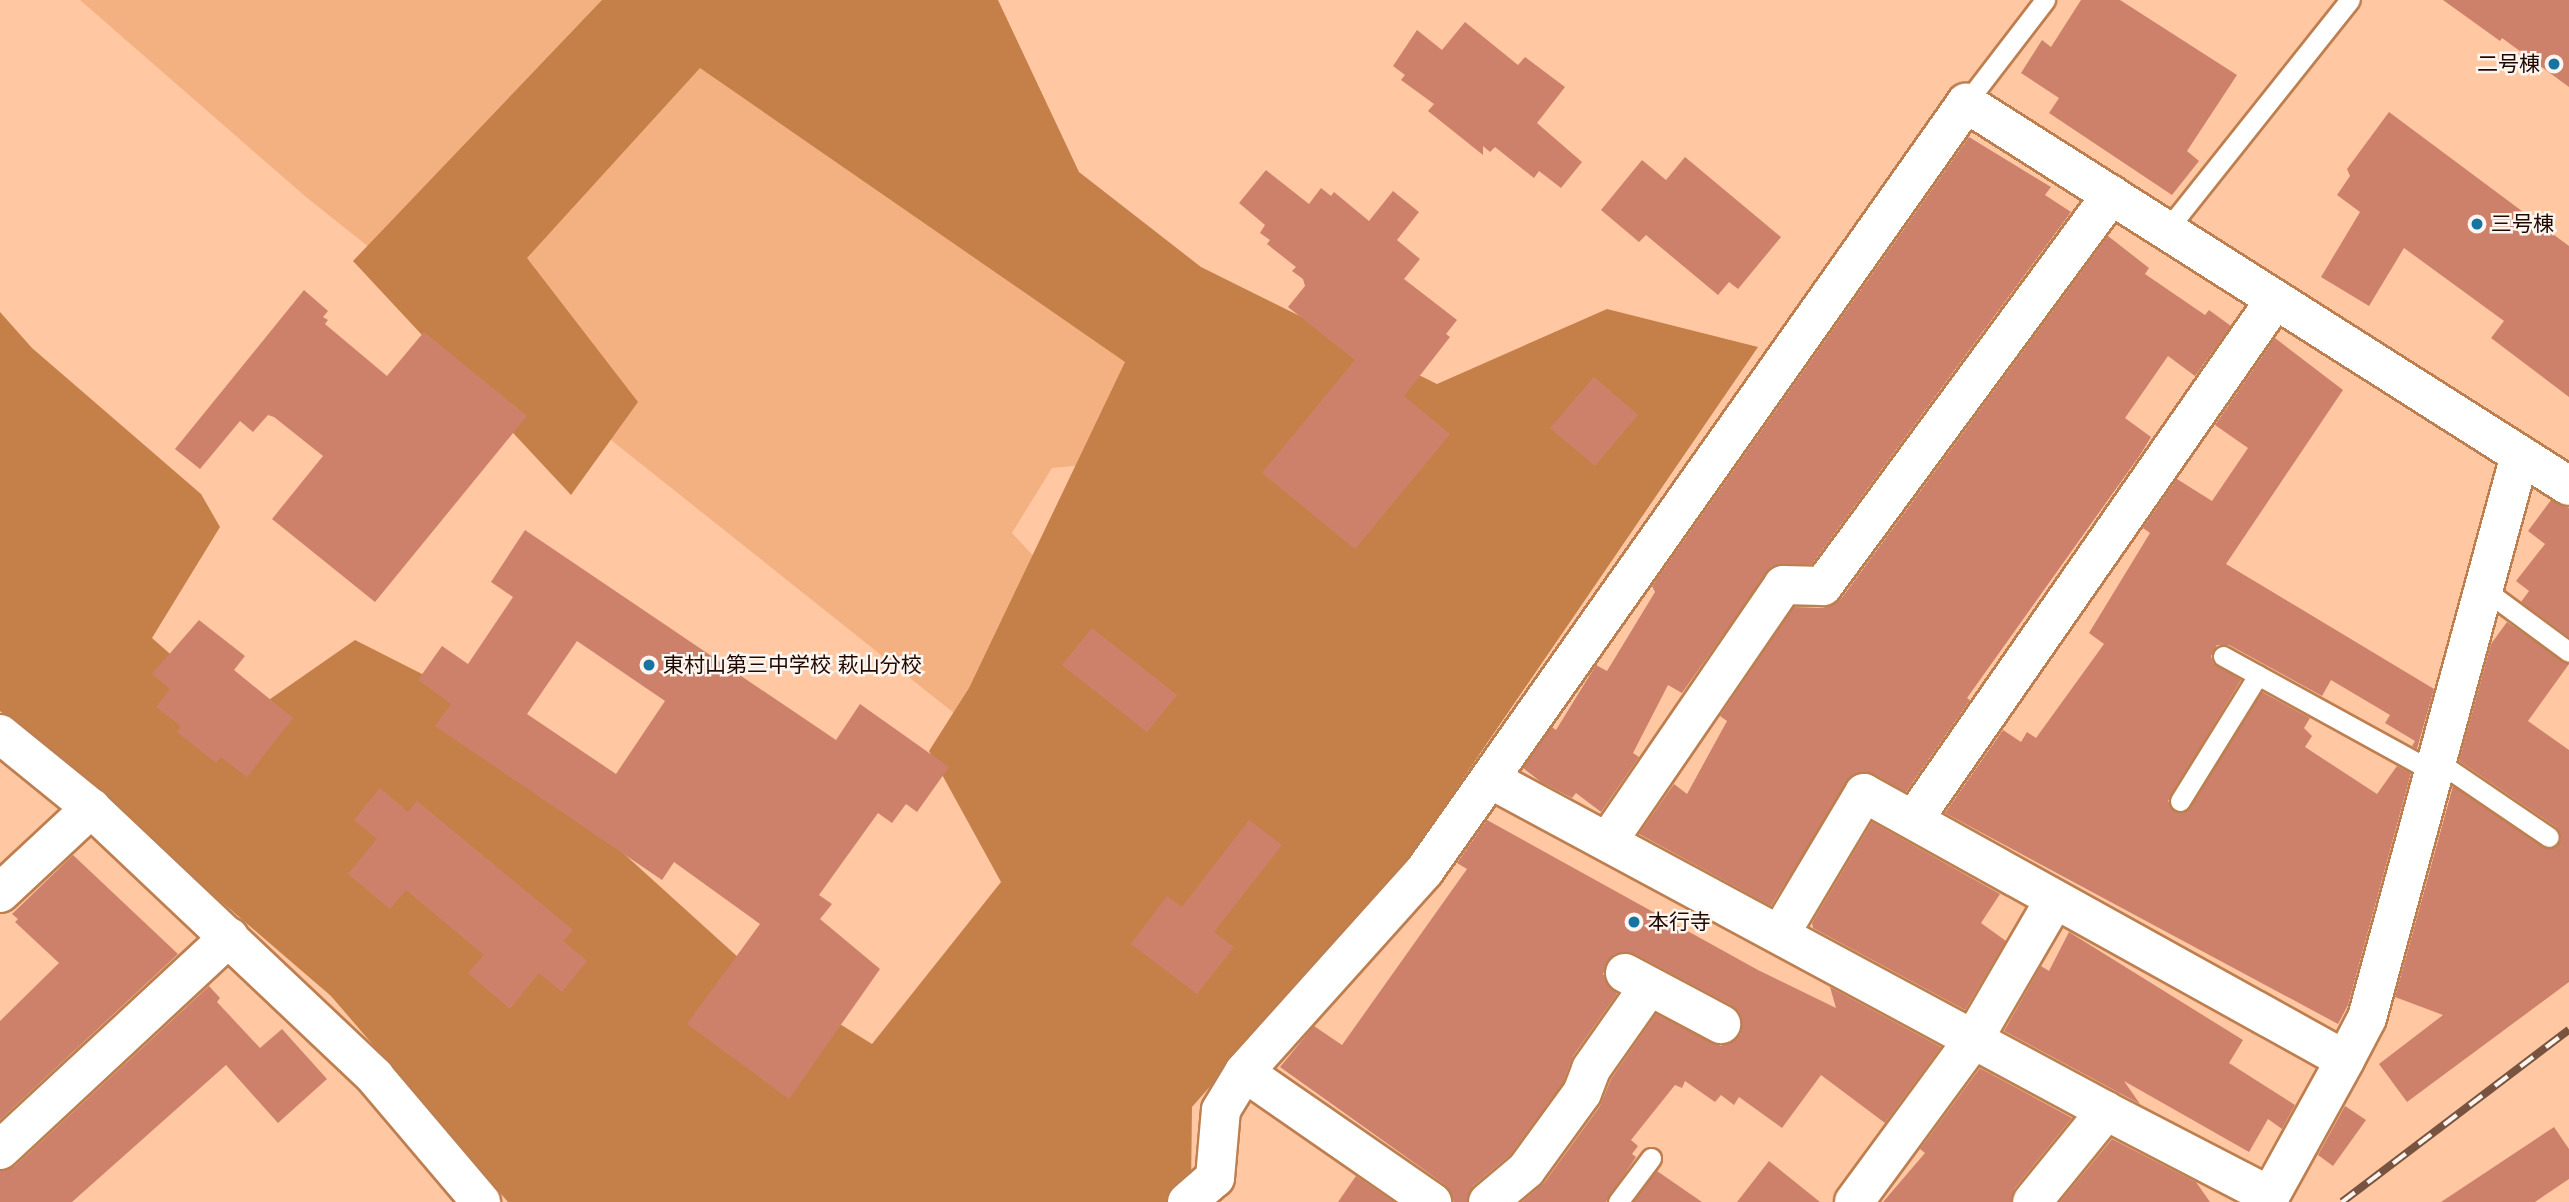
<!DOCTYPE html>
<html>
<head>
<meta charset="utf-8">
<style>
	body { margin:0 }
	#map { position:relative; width:2569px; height:1202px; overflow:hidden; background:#ffc8a2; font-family:"DejaVu Sans","Noto Sans JP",sans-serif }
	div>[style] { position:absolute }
	.green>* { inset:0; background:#f3b182 }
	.forest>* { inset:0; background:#c5804a }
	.building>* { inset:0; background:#cd816b }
	.roads { filter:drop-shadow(2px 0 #be7f50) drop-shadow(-2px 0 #be7f50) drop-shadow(0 2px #be7f50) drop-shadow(0 -2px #be7f50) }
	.service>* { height:19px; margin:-9.5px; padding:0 9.5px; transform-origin:9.5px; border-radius:9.5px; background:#fff }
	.minor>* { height:38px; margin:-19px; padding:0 19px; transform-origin:19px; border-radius:19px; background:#fff }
	.tertiary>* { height:38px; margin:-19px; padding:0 19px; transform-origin:19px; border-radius:19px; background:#fff }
	.rail>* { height:8px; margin-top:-4px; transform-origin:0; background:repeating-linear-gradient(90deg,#fcf5f0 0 16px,#785440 0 32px); box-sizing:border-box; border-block:2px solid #785440 }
	.dots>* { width:19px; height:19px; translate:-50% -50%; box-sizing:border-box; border:4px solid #fcf5f0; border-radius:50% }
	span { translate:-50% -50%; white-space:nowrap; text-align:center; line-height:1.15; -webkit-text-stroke:5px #fcf5f0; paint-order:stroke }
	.poi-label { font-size:21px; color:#1f0800 }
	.right { translate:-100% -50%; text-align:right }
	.left { translate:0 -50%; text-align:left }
</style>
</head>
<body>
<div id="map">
	<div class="green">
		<i style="clip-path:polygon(80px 0,815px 0,1215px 453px,1052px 468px,1012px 533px,1133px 663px,989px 741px,306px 197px)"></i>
	</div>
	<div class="forest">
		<i style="clip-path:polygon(602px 0,998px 0,1079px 172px,1201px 267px,1437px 384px,1607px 309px,1758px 347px,1401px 869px,1192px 1107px,1191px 1188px,1173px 1202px,508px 1202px,331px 996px,0 711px,0 312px,32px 348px,201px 494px,220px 527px,152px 638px,243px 718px,355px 640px,430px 678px,750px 968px,872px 1044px,1001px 882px,929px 751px,969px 688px,1125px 362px,700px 68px,527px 258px,638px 402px,571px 495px,353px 261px)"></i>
	</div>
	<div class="building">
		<i style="clip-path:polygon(2081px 0,2120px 0,2237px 75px,2187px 151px,2199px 161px,2172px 195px,2049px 113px,2059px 98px,2021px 73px,2042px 40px,2051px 47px)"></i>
		<i style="clip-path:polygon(2443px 0,2569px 0,2569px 87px,2502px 38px,2500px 41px)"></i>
		<i style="clip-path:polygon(1465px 22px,1518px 65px,1525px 57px,1565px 87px,1537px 123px,1582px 162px,1561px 188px,1539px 171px,1534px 178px,1495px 147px,1490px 152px,1483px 146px,1483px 155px,1428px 111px,1434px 104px,1401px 80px,1405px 75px,1393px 66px,1417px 30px,1442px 50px)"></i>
		<i style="clip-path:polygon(2389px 112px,2569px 246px,2569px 397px,2491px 338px,2504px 321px,2404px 248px,2369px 306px,2321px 277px,2360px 212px,2337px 195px,2350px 176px,2347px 169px)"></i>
		<i style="clip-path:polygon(1969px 137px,2051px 187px,2045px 195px,2071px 212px,1812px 564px,1772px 566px,1682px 693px,1668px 685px,1633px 753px,1639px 757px,1601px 812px,1576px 793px,1572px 798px,1541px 782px,1523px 768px,1552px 727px,1556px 730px,1596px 665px,1607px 671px,1655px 592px,1652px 586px)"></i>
		<i style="clip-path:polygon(1685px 157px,1781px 237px,1738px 289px,1729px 282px,1718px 295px,1646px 235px,1639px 242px,1601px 210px,1642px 160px,1666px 180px)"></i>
		<i style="clip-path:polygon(1266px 170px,1309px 204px,1321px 188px,1331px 196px,1334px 192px,1369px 221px,1393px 191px,1419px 212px,1397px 240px,1420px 259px,1404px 279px,1457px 320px,1446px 334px,1450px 337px,1404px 396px,1450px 434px,1355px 549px,1262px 473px,1355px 360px,1288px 307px,1305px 286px,1303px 279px,1292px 271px,1296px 267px,1267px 244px,1270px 240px,1260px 233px,1265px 225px,1239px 203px)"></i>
		<i style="clip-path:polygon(2108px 236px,2149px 268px,2145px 274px,2205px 315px,2209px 310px,2231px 326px,2195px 376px,2168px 356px,2125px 418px,2151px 437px,2140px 455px,1967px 698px,1970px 700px,1906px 792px,1874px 774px,1853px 774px,1771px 906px,1639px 834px,1674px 784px,1687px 794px,1727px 721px,1720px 716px,1794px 607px,1823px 608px,1841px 599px)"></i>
		<i style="clip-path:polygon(304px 290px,328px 311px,323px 317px,328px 320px,325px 324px,387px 376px,424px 332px,527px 416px,375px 602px,272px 519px,323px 456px,274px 417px,268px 415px,253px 432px,240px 421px,200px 469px,175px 449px)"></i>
		<i style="clip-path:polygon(2275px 338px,2343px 390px,2226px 564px,2434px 689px,2417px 749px,2412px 746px,2415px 741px,2385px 723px,2390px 715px,2331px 680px,2322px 696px,2229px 645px,2217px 645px,2211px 656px,2213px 663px,2241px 680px,2168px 801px,2179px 813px,2190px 808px,2262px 692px,2310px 718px,2304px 728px,2312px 736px,2305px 747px,2377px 794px,2397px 766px,2411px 773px,2348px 1005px,2338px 1024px,1945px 813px,2003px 730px,2021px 742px,2027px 732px,2036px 738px,2104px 644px,2089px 633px,2150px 533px,2143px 528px,2177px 479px,2212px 501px,2248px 448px,2215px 425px)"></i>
		<i style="clip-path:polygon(1594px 377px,1638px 415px,1595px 466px,1550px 428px)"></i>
		<i style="clip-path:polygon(2551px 500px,2569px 508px,2569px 637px,2521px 602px,2529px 591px,2516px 581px,2545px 544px,2528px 531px)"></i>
		<i style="clip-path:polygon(evenodd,525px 530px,836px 740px,860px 704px,949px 767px,917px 812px,906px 804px,892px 823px,878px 813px,819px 895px,832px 904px,820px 919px,880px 969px,789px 1099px,687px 1024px,760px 924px,674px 862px,662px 880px,435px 726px,451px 704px,418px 680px,442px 646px,468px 664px,513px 597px,491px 582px,525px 530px,577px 641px,665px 701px,616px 774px,527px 714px,577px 641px)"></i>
		<i style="clip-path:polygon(199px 620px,245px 656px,234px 670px,293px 718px,247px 777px,221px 757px,216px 763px,177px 732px,181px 726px,156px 707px,170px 689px,152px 674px)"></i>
		<i style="clip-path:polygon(2507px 622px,2569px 664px,2528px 721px,2569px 750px,2569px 982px,2407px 1102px,2379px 1064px,2443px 1015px,2395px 997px,2453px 786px,2543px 847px,2554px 848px,2561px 839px,2556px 827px,2459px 761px,2491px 644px)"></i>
		<i style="clip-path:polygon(1092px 628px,1177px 695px,1147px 732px,1062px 665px)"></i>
		<i style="clip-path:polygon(380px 788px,408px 812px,417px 801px,573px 930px,563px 941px,587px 961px,562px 992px,539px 973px,510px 1009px,468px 973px,484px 955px,406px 890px,390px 909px,348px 874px,377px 839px,354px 820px)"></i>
		<i style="clip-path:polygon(1249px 820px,1282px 845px,1214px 932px,1234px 947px,1197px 994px,1131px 944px,1167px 896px,1182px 907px)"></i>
		<i style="clip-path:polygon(1487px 820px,1758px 970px,1836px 1008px,1830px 987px,1941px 1047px,1885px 1123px,1821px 1075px,1782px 1128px,1739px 1097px,1734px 1105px,1721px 1095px,1715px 1102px,1685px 1081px,1682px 1088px,1675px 1085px,1631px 1140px,1638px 1146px,1632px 1154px,1636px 1157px,1606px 1202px,1522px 1202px,1544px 1183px,1600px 1106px,1611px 1079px,1656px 1014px,1721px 1046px,1741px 1034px,1740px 1013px,1731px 1005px,1635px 954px,1614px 954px,1603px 974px,1617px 994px,1573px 1056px,1563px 1083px,1510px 1155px,1473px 1186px,1467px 1202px,1454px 1202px,1444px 1184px,1280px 1067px,1314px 1026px,1342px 1045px,1467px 869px,1457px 863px)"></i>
		<i style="clip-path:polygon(1872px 822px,2000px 894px,1981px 923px,2006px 941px,1965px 1010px,1813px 928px,1812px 923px)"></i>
		<i style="clip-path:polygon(73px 855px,178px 954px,0 1120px,0 1021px,59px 963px,15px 922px,18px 919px,12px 914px)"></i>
		<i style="clip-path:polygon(2069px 932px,2243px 1040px,2229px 1063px,2295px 1105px,2282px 1129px,2268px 1119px,2249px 1152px,2124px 1081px,2140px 1104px,2004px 1031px,2041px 966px,2049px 971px)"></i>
		<i style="clip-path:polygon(209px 986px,220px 998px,217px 1002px,260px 1048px,282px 1029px,327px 1079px,278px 1123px,226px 1065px,72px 1202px,0 1202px,0 1171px,15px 1166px)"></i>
		<i style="clip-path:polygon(1980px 1068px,2072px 1118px,2015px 1188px,2011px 1202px,1883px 1202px,1925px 1153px,1920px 1149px)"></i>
		<i style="clip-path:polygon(2345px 1106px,2366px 1120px,2333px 1166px,2318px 1155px)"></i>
		<i style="clip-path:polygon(2554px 1127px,2569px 1149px,2569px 1179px,2535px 1202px,2441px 1202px)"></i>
		<i style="clip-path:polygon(2112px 1139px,2196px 1182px,2210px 1202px,2060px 1202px)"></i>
		<i style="clip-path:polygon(1769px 1161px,1820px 1202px,1737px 1202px)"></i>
		<i style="clip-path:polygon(1657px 1171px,1702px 1202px,1633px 1202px)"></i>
		<i style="clip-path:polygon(1356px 1176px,1394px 1202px,1338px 1202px)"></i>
	</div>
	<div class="roads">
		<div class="service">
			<i style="left:1966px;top:103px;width:130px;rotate:-52.5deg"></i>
			<i style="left:2166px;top:231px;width:295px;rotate:-51.5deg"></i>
			<i style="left:2485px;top:590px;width:104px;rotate:36.4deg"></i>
			<i style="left:2223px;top:656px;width:241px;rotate:28.8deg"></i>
			<i style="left:2437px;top:761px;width:135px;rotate:34.2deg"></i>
			<i style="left:2180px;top:801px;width:148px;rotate:-58.2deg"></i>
			<i style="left:1618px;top:1202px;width:55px;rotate:-53.1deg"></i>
		</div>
		<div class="minor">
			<i style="left:1490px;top:779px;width:700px;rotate:28.32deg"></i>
			<i style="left:2106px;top:1111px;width:117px;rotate:129.1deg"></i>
			<i style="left:1914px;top:819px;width:632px;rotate:-55.18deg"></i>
			<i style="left:1608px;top:841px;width:310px;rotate:-55.6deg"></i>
			<i style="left:1783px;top:585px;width:40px;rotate:1.4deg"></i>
			<i style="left:1823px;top:586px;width:486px;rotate:-53.6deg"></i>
			<i style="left:0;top:893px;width:125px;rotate:-43deg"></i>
			<i style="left:1780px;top:934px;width:164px;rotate:-59.2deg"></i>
			<i style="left:1864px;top:793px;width:550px;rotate:29.03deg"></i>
			<i style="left:2345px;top:1060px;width:47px;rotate:-62.4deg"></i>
			<i style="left:2367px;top:1018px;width:583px;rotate:-74.8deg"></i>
			<i style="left:1625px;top:973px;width:109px;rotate:28deg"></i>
			<i style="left:1244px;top:1072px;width:229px;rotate:34.7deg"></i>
			<i style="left:2106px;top:1111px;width:185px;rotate:27.4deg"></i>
			<i style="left:2270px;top:1196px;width:155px;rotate:-61.1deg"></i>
			<i style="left:0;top:1150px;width:313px;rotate:-42.9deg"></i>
			<i style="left:1187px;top:1202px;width:37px;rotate:-41deg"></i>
			<i style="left:1215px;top:1178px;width:68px;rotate:-85deg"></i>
			<i style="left:1221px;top:1110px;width:44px;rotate:-58.8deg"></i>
			<i style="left:1244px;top:1072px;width:271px;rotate:-48.1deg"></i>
			<i style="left:1425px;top:870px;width:939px;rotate:-54.8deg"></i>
			<i style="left:1966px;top:103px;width:714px;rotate:32.42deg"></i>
			<i style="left:1488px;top:1202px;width:50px;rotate:-40.1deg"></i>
			<i style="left:1526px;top:1170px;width:95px;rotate:-54deg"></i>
			<i style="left:1582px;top:1093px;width:26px;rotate:-69deg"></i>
			<i style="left:1591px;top:1069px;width:99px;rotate:-54.9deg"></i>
			<i style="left:1854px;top:1202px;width:201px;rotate:-53.7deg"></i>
			<i style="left:1973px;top:1040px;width:161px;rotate:-59.8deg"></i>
		</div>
		<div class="tertiary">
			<i style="left:0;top:734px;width:117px;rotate:39.1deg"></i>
			<i style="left:91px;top:808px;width:391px;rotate:43.4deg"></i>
			<i style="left:375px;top:1077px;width:164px;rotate:49.7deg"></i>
		</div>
	</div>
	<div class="rail">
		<i style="left:2342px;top:1202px;width:285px;rotate:-37.2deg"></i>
	</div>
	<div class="dots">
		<i style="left:2554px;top:64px;background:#1674a2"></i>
		<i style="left:2477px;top:224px;background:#1674a2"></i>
		<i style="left:649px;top:665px;background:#1674a2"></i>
		<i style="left:1634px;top:922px;background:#1674a2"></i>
	</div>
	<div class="poi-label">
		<span class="right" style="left:2540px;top:64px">二号棟</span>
		<span class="left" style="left:2491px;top:224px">三号棟</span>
		<span class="left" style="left:663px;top:665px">東村山第三中学校 萩山分校</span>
		<span class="left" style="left:1648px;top:922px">本行寺</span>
	</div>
</div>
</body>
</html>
